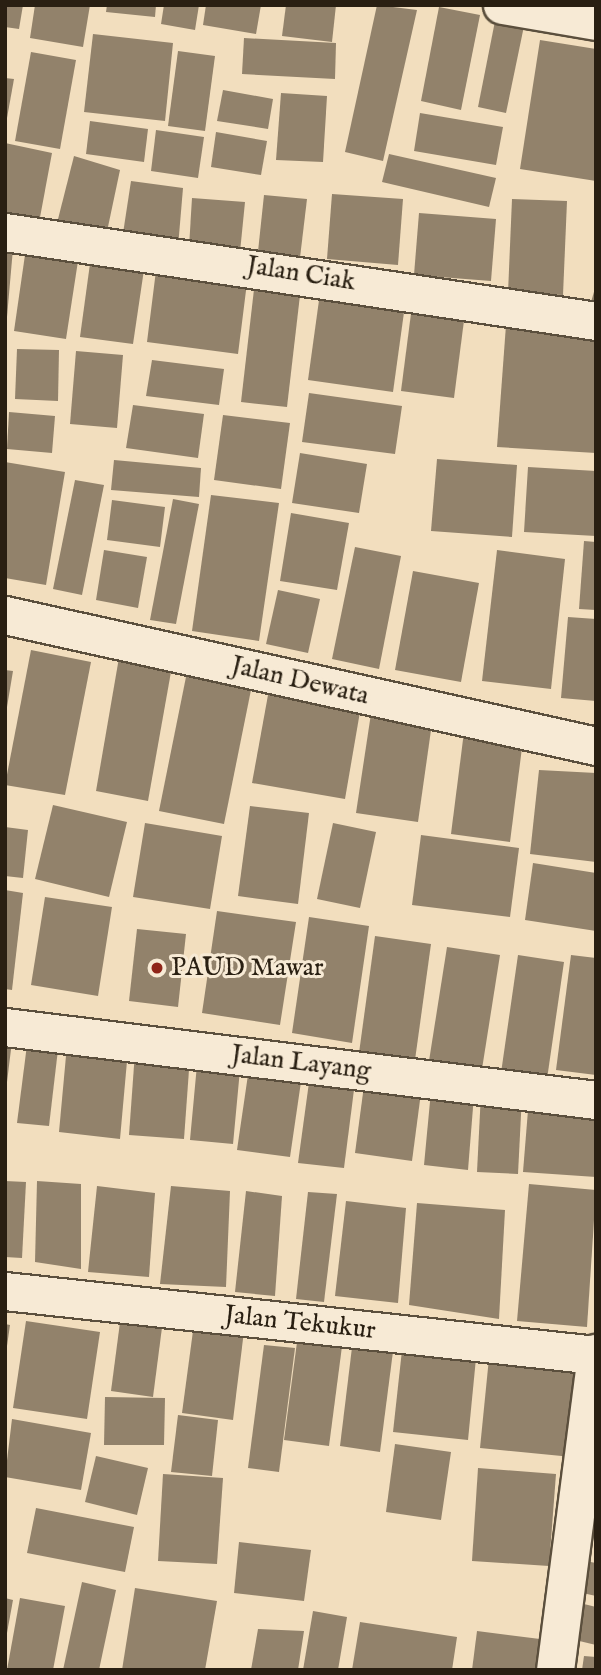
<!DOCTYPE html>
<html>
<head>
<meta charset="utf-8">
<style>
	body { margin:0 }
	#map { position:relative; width:601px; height:1675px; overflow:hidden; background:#f2debe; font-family:"IM FELL English",serif }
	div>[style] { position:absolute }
	.building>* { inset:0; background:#92826b }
	.roads { filter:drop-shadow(2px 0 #5b4f3d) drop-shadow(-2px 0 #5b4f3d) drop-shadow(0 2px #5b4f3d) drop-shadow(0 -2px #5b4f3d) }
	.minor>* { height:37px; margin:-18.5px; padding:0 18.5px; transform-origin:18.5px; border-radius:18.5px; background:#f7ead5 }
	.dots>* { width:19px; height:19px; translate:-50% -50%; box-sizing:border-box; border:4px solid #f7ead5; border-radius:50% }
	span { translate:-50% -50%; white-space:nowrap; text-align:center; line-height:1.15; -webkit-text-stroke:6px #f7ead5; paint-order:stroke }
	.street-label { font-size:26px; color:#291f12 }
	.poi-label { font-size:26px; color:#291f12 }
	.left { translate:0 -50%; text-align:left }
	.frame { position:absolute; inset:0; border:7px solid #291f12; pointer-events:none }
</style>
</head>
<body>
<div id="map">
	<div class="building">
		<i style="clip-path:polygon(5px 5px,23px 5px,19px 29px,5px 27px)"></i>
		<i style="clip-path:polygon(35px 5px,90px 5px,83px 47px,30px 38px)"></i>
		<i style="clip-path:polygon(107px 5px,156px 5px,155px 17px,106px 12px)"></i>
		<i style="clip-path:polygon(164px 5px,199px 5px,195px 30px,161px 24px)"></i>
		<i style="clip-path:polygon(206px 5px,261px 5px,256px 34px,203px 25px)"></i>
		<i style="clip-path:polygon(286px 5px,336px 5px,332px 42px,282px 36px)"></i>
		<i style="clip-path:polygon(377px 5px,417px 10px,383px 161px,345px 152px)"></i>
		<i style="clip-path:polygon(439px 7px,480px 15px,461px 110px,421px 101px)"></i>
		<i style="clip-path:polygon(495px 21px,524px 26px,506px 113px,478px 107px)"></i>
		<i style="clip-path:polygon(93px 34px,173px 43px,165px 121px,84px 112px)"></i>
		<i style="clip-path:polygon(244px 38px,336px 43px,335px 79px,242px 74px)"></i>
		<i style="clip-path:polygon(540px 40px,596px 49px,596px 181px,520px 169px)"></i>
		<i style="clip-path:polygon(178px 51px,215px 56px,205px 131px,168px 126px)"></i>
		<i style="clip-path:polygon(31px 52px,76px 60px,60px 149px,15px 141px)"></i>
		<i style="clip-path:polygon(5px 78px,14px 79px,7px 118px,5px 118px)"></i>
		<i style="clip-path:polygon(223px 90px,273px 99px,268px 129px,217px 121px)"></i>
		<i style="clip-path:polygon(281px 93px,327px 96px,323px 162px,276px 160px)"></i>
		<i style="clip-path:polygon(420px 113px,503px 127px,496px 165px,414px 151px)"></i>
		<i style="clip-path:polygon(90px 121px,148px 129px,144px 162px,86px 154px)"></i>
		<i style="clip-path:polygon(156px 130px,204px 137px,198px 178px,151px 171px)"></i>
		<i style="clip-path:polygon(216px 132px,267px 141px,261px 175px,211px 167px)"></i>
		<i style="clip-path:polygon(5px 143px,52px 153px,38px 228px,5px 222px)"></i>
		<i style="clip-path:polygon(389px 154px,496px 178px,489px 207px,382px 182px)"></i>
		<i style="clip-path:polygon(74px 156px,120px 170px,105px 241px,55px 231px)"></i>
		<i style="clip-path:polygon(131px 181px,183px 188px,178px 247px,122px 240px)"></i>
		<i style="clip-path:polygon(332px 194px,403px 199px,398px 265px,327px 259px)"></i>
		<i style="clip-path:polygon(264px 195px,307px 199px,299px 266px,257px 261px)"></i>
		<i style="clip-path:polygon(192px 198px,245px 202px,240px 252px,189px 247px)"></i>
		<i style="clip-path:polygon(512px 199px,567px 201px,563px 295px,508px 293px)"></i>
		<i style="clip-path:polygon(419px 213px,496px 219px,491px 281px,414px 275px)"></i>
		<i style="clip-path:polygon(5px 236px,14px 237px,7px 317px,5px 317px)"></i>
		<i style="clip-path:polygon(27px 241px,80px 248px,66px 339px,14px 331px)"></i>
		<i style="clip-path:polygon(92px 249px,146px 256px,133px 344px,80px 337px)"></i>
		<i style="clip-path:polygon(158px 255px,249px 267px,238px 354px,147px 342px)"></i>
		<i style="clip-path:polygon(256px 272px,302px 278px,287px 407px,241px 402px)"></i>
		<i style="clip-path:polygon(596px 285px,596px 303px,591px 302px)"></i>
		<i style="clip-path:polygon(320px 293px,405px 305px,393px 392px,308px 380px)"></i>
		<i style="clip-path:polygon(413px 298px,466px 305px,454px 398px,401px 391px)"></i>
		<i style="clip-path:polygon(506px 325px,596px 331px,596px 453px,497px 447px)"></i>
		<i style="clip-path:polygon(17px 349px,59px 350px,58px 401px,15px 399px)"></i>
		<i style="clip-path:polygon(76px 351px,123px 355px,117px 428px,70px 424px)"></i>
		<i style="clip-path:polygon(152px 360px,224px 369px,219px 405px,146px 396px)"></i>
		<i style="clip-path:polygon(309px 393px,402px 406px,395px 454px,302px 442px)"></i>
		<i style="clip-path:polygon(133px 405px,204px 414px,198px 458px,126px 448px)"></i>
		<i style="clip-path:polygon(9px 412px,55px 416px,52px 453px,7px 449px)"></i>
		<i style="clip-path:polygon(223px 415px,290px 423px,281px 489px,214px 480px)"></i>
		<i style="clip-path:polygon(300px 453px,367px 464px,359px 513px,292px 503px)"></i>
		<i style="clip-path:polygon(437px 459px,517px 465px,512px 537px,431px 531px)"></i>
		<i style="clip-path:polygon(114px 460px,201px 468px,199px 497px,111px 490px)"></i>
		<i style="clip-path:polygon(5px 462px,65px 472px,46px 585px,5px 578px)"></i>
		<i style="clip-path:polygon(528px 467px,596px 471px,596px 536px,524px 532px)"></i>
		<i style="clip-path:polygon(75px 480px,104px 485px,82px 595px,53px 589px)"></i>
		<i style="clip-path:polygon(211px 495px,279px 503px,259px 641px,192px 631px)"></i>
		<i style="clip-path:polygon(173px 499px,199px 504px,176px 624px,150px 620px)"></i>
		<i style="clip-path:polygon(112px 500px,165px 507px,160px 547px,107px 540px)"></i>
		<i style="clip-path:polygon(291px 513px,349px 523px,337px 590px,280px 581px)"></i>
		<i style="clip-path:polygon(584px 541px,596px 542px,596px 610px,579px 609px)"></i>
		<i style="clip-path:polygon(355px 547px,401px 556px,379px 669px,332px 659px)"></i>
		<i style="clip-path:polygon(104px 550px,147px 557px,138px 608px,96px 600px)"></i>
		<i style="clip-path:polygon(497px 550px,565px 559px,551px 689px,482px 681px)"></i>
		<i style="clip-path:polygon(413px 571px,479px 583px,461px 682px,395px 670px)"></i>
		<i style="clip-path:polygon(278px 590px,320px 599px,308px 653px,266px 644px)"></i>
		<i style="clip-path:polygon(568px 617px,596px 619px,596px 701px,561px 698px)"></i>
		<i style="clip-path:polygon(121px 646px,174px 655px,148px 801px,96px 791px)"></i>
		<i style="clip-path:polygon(31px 650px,91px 662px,65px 795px,5px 785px)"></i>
		<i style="clip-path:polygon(189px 662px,254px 675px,224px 824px,159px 811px)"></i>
		<i style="clip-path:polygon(5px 670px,13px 671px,7px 707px,5px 706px)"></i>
		<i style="clip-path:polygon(270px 684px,362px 700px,345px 799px,252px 783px)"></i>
		<i style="clip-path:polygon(372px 707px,433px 716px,418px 822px,356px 813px)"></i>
		<i style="clip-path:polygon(465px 724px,524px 732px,510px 842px,451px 834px)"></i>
		<i style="clip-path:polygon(539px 770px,596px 773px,596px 862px,530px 854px)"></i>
		<i style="clip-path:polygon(53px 805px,127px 822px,109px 897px,35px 879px)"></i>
		<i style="clip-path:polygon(250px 806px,309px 813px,298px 904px,238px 896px)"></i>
		<i style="clip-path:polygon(145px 823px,222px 836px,210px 909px,133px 897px)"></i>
		<i style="clip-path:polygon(333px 823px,376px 832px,360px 908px,317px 899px)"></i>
		<i style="clip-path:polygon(5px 827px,28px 830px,23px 878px,5px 876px)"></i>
		<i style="clip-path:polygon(421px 835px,519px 848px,510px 917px,412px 905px)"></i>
		<i style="clip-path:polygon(533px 863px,596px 873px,596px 931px,525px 920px)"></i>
		<i style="clip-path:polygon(5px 890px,23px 893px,12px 990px,5px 989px)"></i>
		<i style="clip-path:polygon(45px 897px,112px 907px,98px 996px,31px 985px)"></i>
		<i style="clip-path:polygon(217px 911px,296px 922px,280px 1025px,202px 1013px)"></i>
		<i style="clip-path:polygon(309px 917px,369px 926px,352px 1043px,292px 1033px)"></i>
		<i style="clip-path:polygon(137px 929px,186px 934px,178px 1007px,129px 1001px)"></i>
		<i style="clip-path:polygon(375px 936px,431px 944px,415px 1060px,359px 1053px)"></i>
		<i style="clip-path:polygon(447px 947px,500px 955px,482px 1069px,429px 1061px)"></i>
		<i style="clip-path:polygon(518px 955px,564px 962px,547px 1079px,501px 1073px)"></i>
		<i style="clip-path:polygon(571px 955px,596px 958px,596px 1075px,556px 1070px)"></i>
		<i style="clip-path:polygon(5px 1032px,13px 1033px,7px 1082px,5px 1081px)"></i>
		<i style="clip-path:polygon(28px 1037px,59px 1041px,49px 1126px,17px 1123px)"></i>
		<i style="clip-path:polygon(67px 1045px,128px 1050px,120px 1139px,59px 1132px)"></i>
		<i style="clip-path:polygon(135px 1052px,190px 1056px,184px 1139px,129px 1135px)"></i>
		<i style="clip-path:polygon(198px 1054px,241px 1059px,233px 1144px,190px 1140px)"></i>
		<i style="clip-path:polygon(250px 1061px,303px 1068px,290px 1157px,237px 1150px)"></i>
		<i style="clip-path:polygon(310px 1075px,355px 1082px,344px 1168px,298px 1163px)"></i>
		<i style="clip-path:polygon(365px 1078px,422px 1085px,412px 1161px,355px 1153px)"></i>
		<i style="clip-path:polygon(431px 1091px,474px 1095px,468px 1170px,424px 1165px)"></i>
		<i style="clip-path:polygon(481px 1093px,522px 1095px,518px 1174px,477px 1172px)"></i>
		<i style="clip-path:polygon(529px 1098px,596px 1104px,596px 1177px,523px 1172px)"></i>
		<i style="clip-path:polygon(5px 1181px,26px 1182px,22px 1258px,5px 1257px)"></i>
		<i style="clip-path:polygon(37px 1181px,81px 1184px,81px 1269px,35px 1262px)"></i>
		<i style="clip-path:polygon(529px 1184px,596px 1190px,587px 1327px,517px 1321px)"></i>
		<i style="clip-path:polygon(97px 1186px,155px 1193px,149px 1277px,88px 1272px)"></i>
		<i style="clip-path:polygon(171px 1186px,230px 1191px,226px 1287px,160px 1284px)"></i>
		<i style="clip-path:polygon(246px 1191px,282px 1196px,275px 1296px,235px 1292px)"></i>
		<i style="clip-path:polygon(308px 1192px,337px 1194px,324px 1302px,296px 1299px)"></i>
		<i style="clip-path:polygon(346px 1201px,406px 1208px,398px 1303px,335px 1296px)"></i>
		<i style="clip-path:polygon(417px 1203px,505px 1210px,499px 1319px,409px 1305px)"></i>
		<i style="clip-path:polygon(122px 1307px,164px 1312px,153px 1397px,111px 1391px)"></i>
		<i style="clip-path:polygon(195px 1316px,245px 1323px,233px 1420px,182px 1413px)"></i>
		<i style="clip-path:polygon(26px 1321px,100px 1332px,87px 1419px,13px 1408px)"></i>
		<i style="clip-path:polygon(5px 1324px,10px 1325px,7px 1346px,5px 1346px)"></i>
		<i style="clip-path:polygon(299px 1327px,344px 1331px,329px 1446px,284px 1440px)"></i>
		<i style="clip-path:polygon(354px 1331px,395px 1336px,380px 1452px,340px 1446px)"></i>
		<i style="clip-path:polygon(403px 1341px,477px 1348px,468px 1440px,393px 1432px)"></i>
		<i style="clip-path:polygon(264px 1345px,295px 1348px,279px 1472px,248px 1468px)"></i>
		<i style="clip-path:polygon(490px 1348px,582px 1357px,572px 1457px,480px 1448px)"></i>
		<i style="clip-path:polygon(105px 1397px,165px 1398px,164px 1445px,104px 1445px)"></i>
		<i style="clip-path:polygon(178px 1415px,218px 1420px,212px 1476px,171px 1472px)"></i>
		<i style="clip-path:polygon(12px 1419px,91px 1433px,81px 1490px,5px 1477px)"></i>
		<i style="clip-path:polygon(395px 1444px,451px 1452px,441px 1520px,386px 1512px)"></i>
		<i style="clip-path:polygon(96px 1456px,148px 1468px,137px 1515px,85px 1502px)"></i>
		<i style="clip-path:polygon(478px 1468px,556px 1474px,549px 1566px,472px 1561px)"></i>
		<i style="clip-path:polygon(596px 1470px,596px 1535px,583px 1533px)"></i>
		<i style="clip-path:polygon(163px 1474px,223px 1478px,217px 1564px,158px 1561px)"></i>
		<i style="clip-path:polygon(36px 1508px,134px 1527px,125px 1572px,27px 1553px)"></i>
		<i style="clip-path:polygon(239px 1542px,311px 1550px,304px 1601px,234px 1593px)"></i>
		<i style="clip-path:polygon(585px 1561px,596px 1563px,596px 1596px,578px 1592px)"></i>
		<i style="clip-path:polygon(82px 1582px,116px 1590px,99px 1670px,63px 1670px)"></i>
		<i style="clip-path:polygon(135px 1588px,217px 1601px,205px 1670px,122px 1670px)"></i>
		<i style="clip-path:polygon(5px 1598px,13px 1600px,7px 1633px,5px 1633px)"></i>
		<i style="clip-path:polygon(20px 1598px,65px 1606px,53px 1670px,7px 1670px)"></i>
		<i style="clip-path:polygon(580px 1603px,596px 1607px,596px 1645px,571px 1639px)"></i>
		<i style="clip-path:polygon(313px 1611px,347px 1617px,338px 1670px,303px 1670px)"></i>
		<i style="clip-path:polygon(360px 1622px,457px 1637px,452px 1670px,352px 1670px)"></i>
		<i style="clip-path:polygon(258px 1629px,304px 1631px,298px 1670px,251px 1670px)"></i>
		<i style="clip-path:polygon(477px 1631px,540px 1639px,537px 1670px,472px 1670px)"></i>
		<i style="clip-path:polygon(584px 1656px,596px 1657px,596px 1670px,582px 1670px)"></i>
	</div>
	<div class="roads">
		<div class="minor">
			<i style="left:502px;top:5px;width:95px;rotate:9.7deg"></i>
			<i style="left:5px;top:232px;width:598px;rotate:8.56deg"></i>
			<i style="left:5px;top:615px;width:605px;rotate:12.5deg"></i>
			<i style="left:5px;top:1027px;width:595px;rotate:7.04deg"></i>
			<i style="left:5px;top:1291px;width:594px;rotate:6.18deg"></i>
			<i style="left:555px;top:1670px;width:320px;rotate:-82.6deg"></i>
		</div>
	</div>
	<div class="dots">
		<i style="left:157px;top:968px;background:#8f2418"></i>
	</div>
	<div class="street-label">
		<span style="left:301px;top:274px;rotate:9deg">Jalan Ciak</span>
		<span style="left:300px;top:681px;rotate:13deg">Jalan Dewata</span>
		<span style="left:301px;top:1063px;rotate:7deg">Jalan Layang</span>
		<span style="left:300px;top:1323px;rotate:6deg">Jalan Tekukur</span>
	</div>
	<div class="poi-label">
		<span class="left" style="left:171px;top:968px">PAUD Mawar</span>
	</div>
	<div class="frame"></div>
</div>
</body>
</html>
